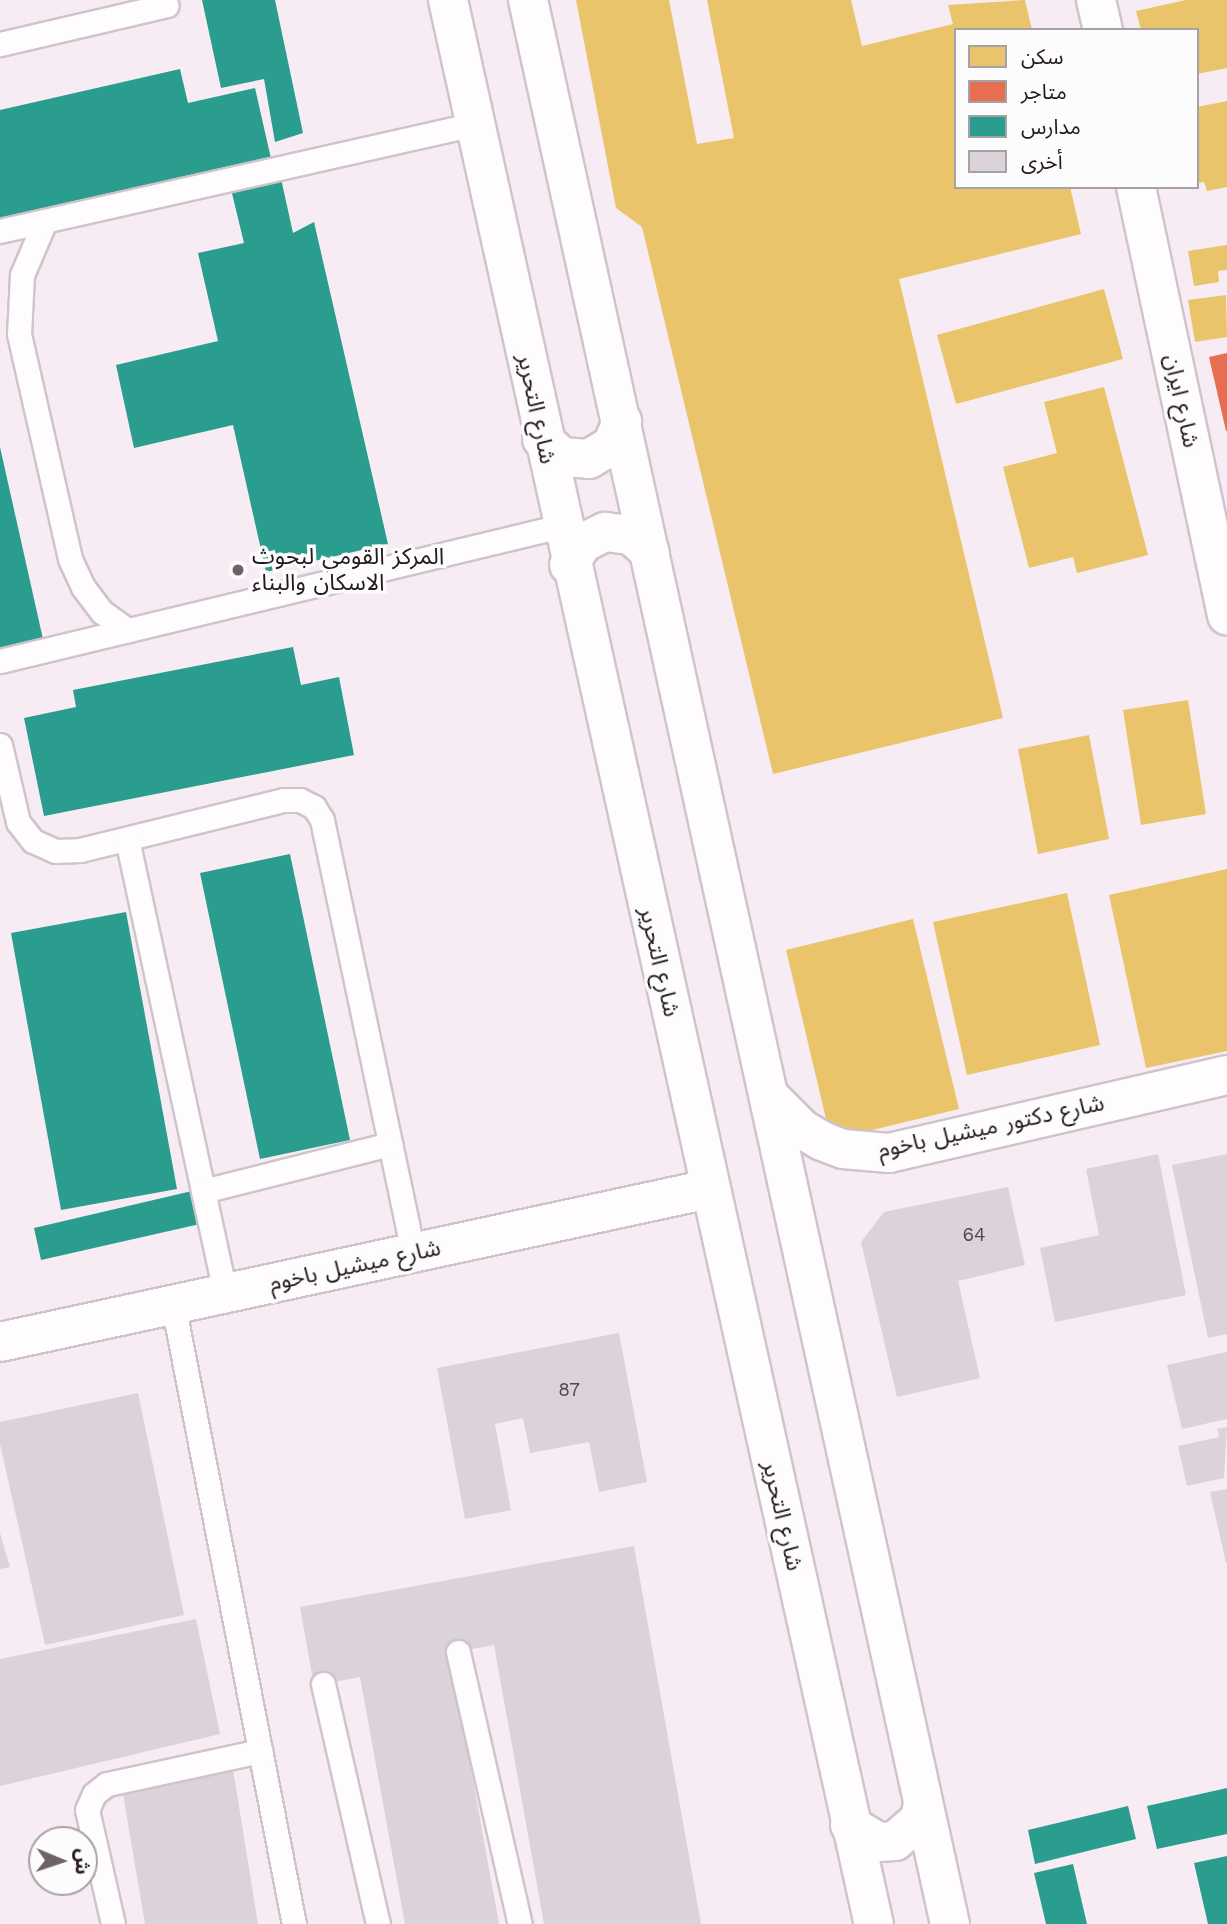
<!DOCTYPE html>
<html>
<head>
<meta charset="utf-8">
<style>
	body { margin:0 }
	#map { position:relative; width:1227px; height:1924px; overflow:hidden; background:#f7ecf3; font-family:"Work Sans","Noto Sans Arabic",sans-serif }
	div>[style] { position:absolute }
	.homes>* { inset:0; background:#e9c46a }
	.shops>* { inset:0; background:#e76f51 }
	.schools>* { inset:0; background:#2a9d8f }
	.building>* { inset:0; background:#dbd2da }
	.roads { filter:drop-shadow(2px 0 #cfc4cb) drop-shadow(-2px 0 #cfc4cb) drop-shadow(0 2px #cfc4cb) drop-shadow(0 -2px #cfc4cb) }
	.lane>* { height:23px; margin:-11.5px; padding:0 11.5px; transform-origin:11.5px; border-radius:11.5px; background:#fefcfd }
	.street>* { height:38px; margin:-19px; padding:0 19px; transform-origin:19px; border-radius:19px; background:#fefcfd }
	.primary>* { height:38px; margin:-19px; padding:0 19px; transform-origin:19px; border-radius:19px; background:#fefcfd }
	.dots>* { width:19px; height:19px; translate:-50% -50%; box-sizing:border-box; border:4px solid #fcfcfc; border-radius:50% }
	span { translate:-50% -50%; white-space:nowrap; text-align:center; line-height:1.15; -webkit-text-stroke:7px #fcfcfc; paint-order:stroke }
	.number-label { font-size:19px; color:#544850 }
	.number-label span { -webkit-text-stroke-width:0 }
	.street-label { font-size:23px; color:#24181f }
	.poi-label { font-size:23px; color:#24181f }
	.left { translate:0 -50%; text-align:left }
	.legend { position:absolute; left:954px; top:28px; width:245px; height:161px; box-sizing:border-box; background:#fcfcfc; border:2px solid #a6a1a4; margin:0; padding:9px 12px; list-style:none; font-size:21px; color:#24181f }
	.legend li { display:flex; align-items:center; gap:14px; height:35px }
	.legend b { width:35px; border:2px solid #a6a1a4 }
	.north { position:absolute; left:28px; top:1826px; width:70px; height:70px; box-sizing:border-box; background:#fcfcfc; border:2px solid #a6a1a4; border-radius:50%; rotate:92deg; font-size:19px; font-weight:700; line-height:28px; text-align:center; color:#24181f }
	.north::after { content:''; display:block; margin:auto; width:24px; height:32px; background:#6e6269; clip-path:polygon(50% 0,100% 100%,50% 72%,0 100%) }
</style>
</head>
<body>
<div id="map">
	<div class="homes">
		<i style="clip-path:polygon(576px 0,669px 0,697px 144px,734px 138px,707px 0,851px 0,862px 46px,953px 24px,948px 5px,1025px 0,1032px 30px,956px 30px,956px 187px,1070px 187px,1081px 234px,899px 279px,1003px 718px,773px 774px,642px 227px,616px 208px)"></i>
		<i style="clip-path:polygon(1186px 0,1227px 0,1227px 68px,1197px 74px,1197px 30px,1141px 30px,1136px 11px)"></i>
		<i style="clip-path:polygon(1227px 101px,1227px 187px,1207px 191px,1204px 182px,1197px 183px,1197px 107px)"></i>
		<i style="clip-path:polygon(1227px 245px,1227px 270px,1218px 271px,1219px 282px,1194px 286px,1188px 251px)"></i>
		<i style="clip-path:polygon(1104px 289px,1123px 359px,956px 404px,937px 335px)"></i>
		<i style="clip-path:polygon(1226px 295px,1227px 337px,1195px 342px,1188px 300px)"></i>
		<i style="clip-path:polygon(1104px 387px,1148px 555px,1077px 573px,1073px 557px,1029px 568px,1003px 467px,1057px 453px,1044px 402px)"></i>
		<i style="clip-path:polygon(1188px 700px,1206px 814px,1141px 825px,1123px 710px)"></i>
		<i style="clip-path:polygon(1089px 735px,1109px 839px,1038px 854px,1018px 749px)"></i>
		<i style="clip-path:polygon(1227px 869px,1227px 1051px,1146px 1068px,1109px 895px)"></i>
		<i style="clip-path:polygon(1067px 893px,1100px 1045px,967px 1075px,933px 922px)"></i>
		<i style="clip-path:polygon(913px 919px,959px 1109px,831px 1140px,786px 950px)"></i>
	</div>
	<div class="shops">
		<i style="clip-path:polygon(1227px 353px,1227px 431px,1226px 431px,1209px 357px)"></i>
	</div>
	<div class="schools">
		<i style="clip-path:polygon(202px 0,275px 0,303px 133px,275px 142px,264px 79px,221px 88px)"></i>
		<i style="clip-path:polygon(180px 69px,188px 103px,255px 88px,272px 163px,0 225px,0 110px)"></i>
		<i style="clip-path:polygon(280px 174px,293px 233px,314px 222px,388px 544px,266px 572px,233px 425px,134px 448px,116px 365px,218px 341px,198px 253px,244px 243px,230px 185px)"></i>
		<i style="clip-path:polygon(0 447px,43px 639px,0 649px)"></i>
		<i style="clip-path:polygon(293px 647px,301px 685px,339px 677px,354px 755px,44px 816px,24px 718px,76px 707px,73px 690px)"></i>
		<i style="clip-path:polygon(290px 854px,350px 1140px,260px 1159px,200px 873px)"></i>
		<i style="clip-path:polygon(126px 912px,177px 1189px,61px 1210px,11px 933px)"></i>
		<i style="clip-path:polygon(192px 1191px,200px 1224px,41px 1260px,34px 1228px)"></i>
		<i style="clip-path:polygon(1227px 1788px,1227px 1834px,1157px 1849px,1147px 1806px)"></i>
		<i style="clip-path:polygon(1128px 1806px,1136px 1839px,1035px 1864px,1028px 1830px)"></i>
		<i style="clip-path:polygon(1227px 1856px,1227px 1924px,1208px 1924px,1194px 1863px)"></i>
		<i style="clip-path:polygon(1073px 1864px,1087px 1924px,1046px 1924px,1034px 1873px)"></i>
	</div>
	<div class="building">
		<i style="clip-path:polygon(1158px 1154px,1186px 1295px,1055px 1322px,1040px 1248px,1099px 1235px,1086px 1169px)"></i>
		<i style="clip-path:polygon(1227px 1154px,1227px 1334px,1208px 1338px,1172px 1165px)"></i>
		<i style="clip-path:polygon(1008px 1187px,1025px 1265px,958px 1281px,980px 1378px,897px 1397px,861px 1242px,884px 1212px)"></i>
		<i style="clip-path:polygon(619px 1333px,647px 1482px,599px 1492px,589px 1442px,530px 1453px,523px 1418px,495px 1424px,511px 1510px,465px 1519px,437px 1368px)"></i>
		<i style="clip-path:polygon(1227px 1352px,1227px 1419px,1182px 1429px,1167px 1365px)"></i>
		<i style="clip-path:polygon(138px 1393px,184px 1615px,45px 1645px,0 1444px,0 1422px)"></i>
		<i style="clip-path:polygon(1227px 1427px,1224px 1478px,1187px 1486px,1178px 1446px,1219px 1437px,1217px 1429px)"></i>
		<i style="clip-path:polygon(1227px 1489px,1227px 1563px,1226px 1563px,1210px 1492px)"></i>
		<i style="clip-path:polygon(0 1533px,10px 1567px,0 1569px)"></i>
		<i style="clip-path:polygon(634px 1546px,701px 1924px,544px 1924px,494px 1645px,450px 1653px,499px 1924px,405px 1924px,360px 1677px,314px 1686px,300px 1607px)"></i>
		<i style="clip-path:polygon(196px 1619px,220px 1734px,0 1786px,0 1659px)"></i>
		<i style="clip-path:polygon(233px 1769px,258px 1924px,145px 1924px,122px 1788px)"></i>
	</div>
	<div class="roads">
		<div class="lane">
			<i style="left:0;top:44px;width:171px;rotate:-13.1deg"></i>
			<i style="left:45px;top:221px;width:59px;rotate:113.1deg"></i>
			<i style="left:22px;top:275px;width:59px;rotate:92.9deg"></i>
			<i style="left:19px;top:334px;width:231px;rotate:77.2deg"></i>
			<i style="left:70px;top:559px;width:31px;rotate:65deg"></i>
			<i style="left:83px;top:587px;width:31px;rotate:53deg"></i>
			<i style="left:102px;top:612px;width:32px;rotate:35deg"></i>
			<i style="left:0;top:231px;width:485px;rotate:-12.7deg"></i>
			<i style="left:0;top:661px;width:577px;rotate:-13.53deg"></i>
			<i style="left:0;top:745px;width:79px;rotate:76.8deg"></i>
			<i style="left:18px;top:822px;width:24px;rotate:52deg"></i>
			<i style="left:33px;top:841px;width:24px;rotate:24deg"></i>
			<i style="left:55px;top:851px;width:25px;rotate:-2deg"></i>
			<i style="left:80px;top:850px;width:210px;rotate:-13.8deg"></i>
			<i style="left:284px;top:800px;width:16px"></i>
			<i style="left:300px;top:800px;width:16px;rotate:27deg"></i>
			<i style="left:314px;top:807px;width:15px;rotate:58deg"></i>
			<i style="left:322px;top:820px;width:442px;rotate:78.1deg"></i>
			<i style="left:127px;top:839px;width:465px;rotate:77.8deg"></i>
			<i style="left:203px;top:1191px;width:193px;rotate:-14.1deg"></i>
			<i style="left:173px;top:1304px;width:632px;rotate:78.96deg"></i>
			<i style="left:458px;top:1652px;width:279px;rotate:77.2deg"></i>
			<i style="left:323px;top:1684px;width:246px;rotate:77.1deg"></i>
			<i style="left:113px;top:1924px;width:117px;rotate:-102.8deg"></i>
			<i style="left:87px;top:1810px;width:17px;rotate:-66deg"></i>
			<i style="left:94px;top:1794px;width:16px;rotate:-38deg"></i>
			<i style="left:107px;top:1784px;width:157px;rotate:-12.2deg"></i>
		</div>
		<div class="street">
			<i style="left:1096px;top:0;width:31px;rotate:77deg"></i>
			<i style="left:1136px;top:187px;width:438px;rotate:78deg"></i>
			<i style="left:770px;top:1097px;width:45px;rotate:45deg"></i>
			<i style="left:802px;top:1129px;width:23px;rotate:31deg"></i>
			<i style="left:822px;top:1141px;width:22px;rotate:21deg"></i>
			<i style="left:843px;top:1149px;width:46px;rotate:5deg"></i>
			<i style="left:889px;top:1153px;width:347px;rotate:-13deg"></i>
			<i style="left:0;top:1342px;width:725px;rotate:-12.18deg"></i>
		</div>
		<div class="primary">
			<i style="left:448px;top:0;width:1971px;rotate:77.52deg"></i>
			<i style="left:528px;top:0;width:1970px;rotate:77.63deg"></i>
			<i style="left:542px;top:439px;width:27px;rotate:42deg"></i>
			<i style="left:562px;top:457px;width:27px;rotate:4deg"></i>
			<i style="left:589px;top:459px;width:27px;rotate:-31deg"></i>
			<i style="left:612px;top:445px;width:26px;rotate:-67deg"></i>
			<i style="left:569px;top:565px;width:26px;rotate:-58deg"></i>
			<i style="left:583px;top:543px;width:25px;rotate:-27deg"></i>
			<i style="left:605px;top:532px;width:26px;rotate:7deg"></i>
			<i style="left:631px;top:535px;width:25px;rotate:42deg"></i>
			<i style="left:850px;top:1825px;width:33px;rotate:31deg"></i>
			<i style="left:878px;top:1842px;width:17px;rotate:-3deg"></i>
			<i style="left:895px;top:1841px;width:33px;rotate:-41deg"></i>
			<i style="left:920px;top:1819px;width:16px;rotate:-79deg"></i>
		</div>
	</div>
	<div class="dots">
		<i style="left:238px;top:570px;background:#6e6269"></i>
	</div>
	<div class="number-label">
		<span style="left:974px;top:1235px">64</span>
		<span style="left:569px;top:1390px">87</span>
	</div>
	<div class="street-label">
		<span style="left:1181px;top:401px;rotate:78deg">شارع ايران</span>
		<span style="left:536px;top:409px;rotate:78deg">شارع التحرير</span>
		<span style="left:659px;top:962px;rotate:77deg">شارع التحرير</span>
		<span style="left:991px;top:1127px;rotate:-12deg">شارع دكتور ميشيل باخوم</span>
		<span style="left:355px;top:1266px;rotate:-12deg">شارع ميشيل باخوم</span>
		<span style="left:782px;top:1516px;rotate:77deg">شارع التحرير</span>
	</div>
	<div class="poi-label">
		<span class="left" style="left:252px;top:570px">المركز القومي لبحوث<br>الاسكان والبناء</span>
	</div>
	<ul class="legend">
	<li><b style="height:19px;background:#e9c46a"></b>سكن</li>
	<li><b style="height:19px;background:#e76f51"></b>متاجر</li>
	<li><b style="height:19px;background:#2a9d8f"></b>مدارس</li>
	<li><b style="height:19px;background:#dbd2da"></b>أخرى</li>
	</ul>
	<div class="north">ش</div>
</div>
</body>
</html>
